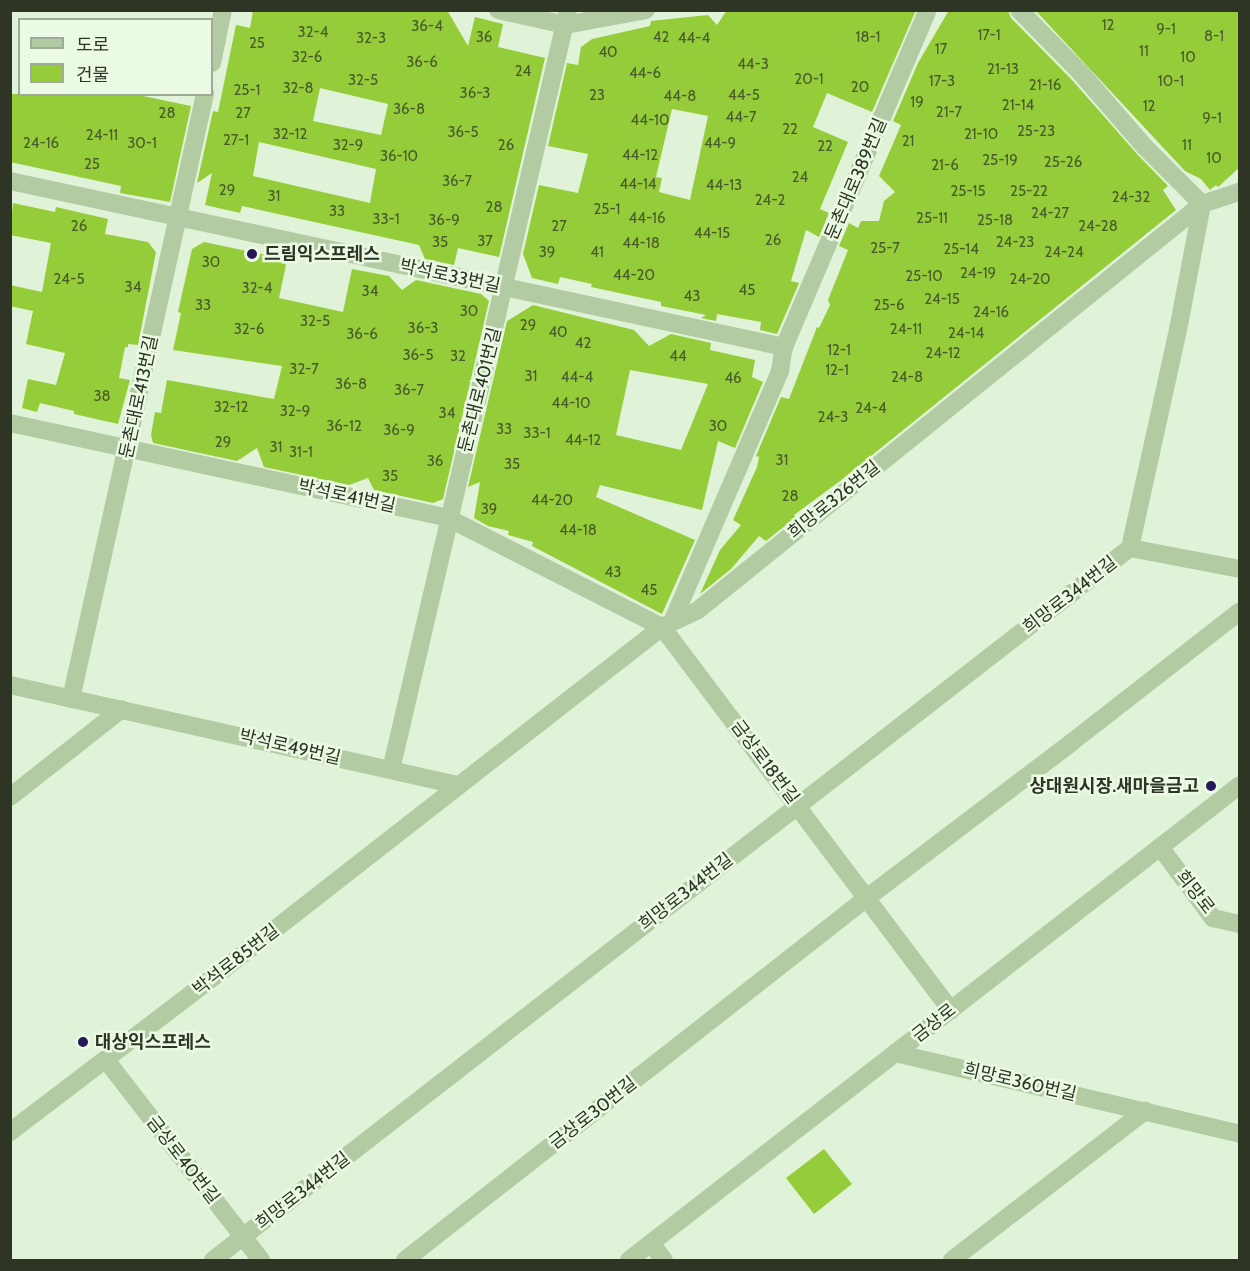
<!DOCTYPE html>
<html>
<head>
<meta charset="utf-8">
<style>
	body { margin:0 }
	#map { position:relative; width:1250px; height:1271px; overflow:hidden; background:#e0f2d7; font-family:Cabin,"Noto Sans KR",sans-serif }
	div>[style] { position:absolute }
	.building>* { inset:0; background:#95cd3a }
	.minor>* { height:18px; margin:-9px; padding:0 9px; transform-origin:9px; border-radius:9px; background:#b3cba3 }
	.dots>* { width:16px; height:16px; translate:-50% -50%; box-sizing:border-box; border:3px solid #ebfae4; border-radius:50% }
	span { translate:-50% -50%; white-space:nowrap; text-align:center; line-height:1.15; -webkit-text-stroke:5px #ebfae4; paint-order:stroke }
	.number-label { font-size:15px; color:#485b2a }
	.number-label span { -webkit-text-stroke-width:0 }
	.street-label { font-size:18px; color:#2e3525 }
	.poi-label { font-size:18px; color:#2e3525; font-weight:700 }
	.left { translate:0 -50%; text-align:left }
	.right { translate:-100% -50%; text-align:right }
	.frame { position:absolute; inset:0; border:12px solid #2e3525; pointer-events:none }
	.legend { position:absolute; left:18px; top:18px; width:195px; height:78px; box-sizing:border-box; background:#ebfae4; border:2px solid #9fab98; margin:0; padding:8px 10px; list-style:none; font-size:18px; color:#2e3525 }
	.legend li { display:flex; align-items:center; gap:12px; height:30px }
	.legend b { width:30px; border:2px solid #9fab98 }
</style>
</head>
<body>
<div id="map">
	<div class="building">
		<i style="clip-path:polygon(evenodd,253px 10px,447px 10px,468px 46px,475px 17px,503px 24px,498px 47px,545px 58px,499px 257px,458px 248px,454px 265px,425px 259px,419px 245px,242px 206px,240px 213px,205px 205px,212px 173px,197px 183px,213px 111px,218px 112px,236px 25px,250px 28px,253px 10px,320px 88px,388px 104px,381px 135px,313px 121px,320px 88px,253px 10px,259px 142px,376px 169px,370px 203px,253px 176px,259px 142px)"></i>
		<i style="clip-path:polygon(evenodd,727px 10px,916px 10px,872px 112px,827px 93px,813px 127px,848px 142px,820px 209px,829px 213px,819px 237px,806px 230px,791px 281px,799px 283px,777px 334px,760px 330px,761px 322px,717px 314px,716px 321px,701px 318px,706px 315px,661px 306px,661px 302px,591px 287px,592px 284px,560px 277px,558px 284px,532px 278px,523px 254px,539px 185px,578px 193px,588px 154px,548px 146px,567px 63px,578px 65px,581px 47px,592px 39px,650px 26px,651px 21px,679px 18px,708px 15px,717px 25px,727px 10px,672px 109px,708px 116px,690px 200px,659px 192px,662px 178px,656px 177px,672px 109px)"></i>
		<i style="clip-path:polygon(949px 10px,1008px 10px,1011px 18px,1072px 80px,1137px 154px,1168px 186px,1163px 190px,1176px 210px,840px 481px,794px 515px,796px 517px,766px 541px,759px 536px,731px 569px,700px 594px,720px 550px,741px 525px,733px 520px,757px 467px,759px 457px,756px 456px,781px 397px,789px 399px,817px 327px,819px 328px,830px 305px,828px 300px,848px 250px,839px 246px,849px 223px,858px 228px,861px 221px,879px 221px,884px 201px,895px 192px,879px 176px,901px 125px,893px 121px,918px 63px)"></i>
		<i style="clip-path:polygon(1035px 10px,1239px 10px,1239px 168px,1218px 187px,1216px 185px,1210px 190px,1201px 179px,1185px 171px)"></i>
		<i style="clip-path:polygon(10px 94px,133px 94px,191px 106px,170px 202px,120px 193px,121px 186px,10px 162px)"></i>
		<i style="clip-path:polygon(13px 203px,55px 212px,56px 207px,108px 219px,105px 234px,148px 242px,156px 252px,138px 345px,128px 344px,128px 347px,125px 347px,119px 378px,130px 380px,118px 424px,74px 414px,74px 411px,40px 403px,37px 412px,22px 408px,28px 379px,56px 385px,65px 353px,26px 344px,33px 311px,10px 306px,10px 285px,42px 292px,51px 243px,10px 235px)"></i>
		<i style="clip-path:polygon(204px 242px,280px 258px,286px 265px,279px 298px,343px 312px,352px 269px,389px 276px,402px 290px,416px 280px,481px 294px,489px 301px,443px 499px,433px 503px,374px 490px,368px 478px,349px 485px,264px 467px,257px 448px,237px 461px,153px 443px,151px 435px,155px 412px,161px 413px,167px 380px,274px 399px,282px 366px,173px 350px,181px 313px,178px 312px,192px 249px)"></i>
		<i style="clip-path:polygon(evenodd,533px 305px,634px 330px,649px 346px,671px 334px,711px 343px,710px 350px,755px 360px,752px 377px,763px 382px,735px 448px,718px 441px,702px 510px,600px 485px,596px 497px,695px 540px,662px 614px,532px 546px,533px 542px,508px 535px,509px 531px,488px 526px,474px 518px,480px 482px,468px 487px,507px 321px,533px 305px,630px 370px,708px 384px,681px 450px,616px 435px,630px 370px)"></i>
		<i style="clip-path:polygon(824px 1149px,852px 1184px,814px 1214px,786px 1178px)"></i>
	</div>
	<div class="minor">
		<i style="left:498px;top:10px;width:69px;rotate:12.6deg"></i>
		<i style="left:565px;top:25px;width:82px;rotate:-10.5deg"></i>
		<i style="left:1019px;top:10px;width:87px;rotate:45.5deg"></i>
		<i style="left:1080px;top:72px;width:99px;rotate:49.1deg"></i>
		<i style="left:1145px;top:147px;width:81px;rotate:45deg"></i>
		<i style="left:212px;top:63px;width:54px;rotate:-78.3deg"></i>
		<i style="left:10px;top:181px;width:792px;rotate:12.1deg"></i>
		<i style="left:10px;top:423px;width:448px;rotate:12.2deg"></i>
		<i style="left:448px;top:518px;width:240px;rotate:27deg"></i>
		<i style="left:662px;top:627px;width:480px;rotate:53deg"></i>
		<i style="left:1130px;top:548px;width:112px;rotate:10.8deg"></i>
		<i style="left:672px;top:622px;width:273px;rotate:-66.7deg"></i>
		<i style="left:780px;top:371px;width:24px;rotate:-81deg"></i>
		<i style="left:784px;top:347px;width:366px;rotate:-66.9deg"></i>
		<i style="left:10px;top:685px;width:460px;rotate:12.6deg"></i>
		<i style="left:71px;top:699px;width:620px;rotate:-77.51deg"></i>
		<i style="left:391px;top:770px;width:780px;rotate:-76.89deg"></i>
		<i style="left:10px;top:797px;width:142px;rotate:-38.2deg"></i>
		<i style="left:1160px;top:847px;width:89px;rotate:53.3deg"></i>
		<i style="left:1213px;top:918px;width:28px;rotate:13deg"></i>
		<i style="left:895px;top:1053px;width:354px;rotate:13.2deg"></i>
		<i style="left:106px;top:1060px;width:253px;rotate:52.2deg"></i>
		<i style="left:10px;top:1132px;width:264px;rotate:-37.3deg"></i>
		<i style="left:220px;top:972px;width:561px;rotate:-37.97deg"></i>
		<i style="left:662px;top:627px;width:40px;rotate:-25deg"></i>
		<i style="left:698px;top:610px;width:647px;rotate:-38.85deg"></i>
		<i style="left:1202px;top:204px;width:40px;rotate:-18deg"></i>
		<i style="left:651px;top:1243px;width:21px;rotate:53deg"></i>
		<i style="left:213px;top:1260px;width:1161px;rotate:-37.83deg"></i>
		<i style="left:1130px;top:548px;width:223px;rotate:-77.6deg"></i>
		<i style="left:1178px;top:330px;width:128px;rotate:-79.2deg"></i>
		<i style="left:405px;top:1260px;width:588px;rotate:-38.1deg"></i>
		<i style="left:868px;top:897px;width:256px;rotate:-37.2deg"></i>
		<i style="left:1072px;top:742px;width:213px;rotate:-37.9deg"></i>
		<i style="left:629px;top:1260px;width:774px;rotate:-37.86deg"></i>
		<i style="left:952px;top:1260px;width:244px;rotate:-37.7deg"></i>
	</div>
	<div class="dots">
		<i style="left:252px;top:254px;background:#261959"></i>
		<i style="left:1211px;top:786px;background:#261959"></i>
		<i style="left:83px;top:1042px;background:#261959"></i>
	</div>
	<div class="number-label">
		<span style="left:1108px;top:26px">12</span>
		<span style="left:427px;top:27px">36-4</span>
		<span style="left:1166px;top:30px">9-1</span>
		<span style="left:313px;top:33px">32-4</span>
		<span style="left:989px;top:36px">17-1</span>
		<span style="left:1214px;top:37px">8-1</span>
		<span style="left:484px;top:38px">36</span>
		<span style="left:661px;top:38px">42</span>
		<span style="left:868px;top:38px">18-1</span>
		<span style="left:371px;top:39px">32-3</span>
		<span style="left:694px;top:39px">44-4</span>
		<span style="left:257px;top:44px">25</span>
		<span style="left:941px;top:50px">17</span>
		<span style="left:1144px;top:52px">11</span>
		<span style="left:608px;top:53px">40</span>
		<span style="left:307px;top:58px">32-6</span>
		<span style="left:1188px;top:58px">10</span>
		<span style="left:422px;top:63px">36-6</span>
		<span style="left:753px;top:65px">44-3</span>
		<span style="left:1003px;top:70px">21-13</span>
		<span style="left:523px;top:72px">24</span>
		<span style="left:645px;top:74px">44-6</span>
		<span style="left:809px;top:80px">20-1</span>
		<span style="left:363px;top:81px">32-5</span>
		<span style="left:942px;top:82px">17-3</span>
		<span style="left:1171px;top:82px">10-1</span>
		<span style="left:1045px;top:86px">21-16</span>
		<span style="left:860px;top:88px">20</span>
		<span style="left:298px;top:89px">32-8</span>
		<span style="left:247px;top:91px">25-1</span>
		<span style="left:475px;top:94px">36-3</span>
		<span style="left:597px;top:96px">23</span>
		<span style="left:744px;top:96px">44-5</span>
		<span style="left:680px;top:97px">44-8</span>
		<span style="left:917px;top:103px">19</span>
		<span style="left:1018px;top:106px">21-14</span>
		<span style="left:1149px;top:107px">12</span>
		<span style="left:409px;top:110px">36-8</span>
		<span style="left:949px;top:113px">21-7</span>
		<span style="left:167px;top:114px">28</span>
		<span style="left:243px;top:114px">27</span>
		<span style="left:741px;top:118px">44-7</span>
		<span style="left:1212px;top:119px">9-1</span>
		<span style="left:650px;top:121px">44-10</span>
		<span style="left:790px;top:130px">22</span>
		<span style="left:1036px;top:132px">25-23</span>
		<span style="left:463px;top:133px">36-5</span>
		<span style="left:290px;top:135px">32-12</span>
		<span style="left:981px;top:135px">21-10</span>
		<span style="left:102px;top:136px">24-11</span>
		<span style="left:236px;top:141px">27-1</span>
		<span style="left:908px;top:142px">21</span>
		<span style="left:41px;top:144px">24-16</span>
		<span style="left:142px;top:144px">30-1</span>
		<span style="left:720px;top:144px">44-9</span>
		<span style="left:348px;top:146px">32-9</span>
		<span style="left:506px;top:146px">26</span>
		<span style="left:1187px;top:146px">11</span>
		<span style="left:825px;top:147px">22</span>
		<span style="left:640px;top:156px">44-12</span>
		<span style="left:399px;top:157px">36-10</span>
		<span style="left:1214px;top:159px">10</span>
		<span style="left:1000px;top:161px">25-19</span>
		<span style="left:1063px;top:163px">25-26</span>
		<span style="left:92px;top:165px">25</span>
		<span style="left:945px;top:166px">21-6</span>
		<span style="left:800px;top:178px">24</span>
		<span style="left:457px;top:182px">36-7</span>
		<span style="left:638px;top:185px">44-14</span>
		<span style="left:724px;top:186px">44-13</span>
		<span style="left:227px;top:191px">29</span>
		<span style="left:968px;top:192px">25-15</span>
		<span style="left:1029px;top:192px">25-22</span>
		<span style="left:274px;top:197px">31</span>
		<span style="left:1131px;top:198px">24-32</span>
		<span style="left:770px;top:201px">24-2</span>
		<span style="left:494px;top:208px">28</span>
		<span style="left:607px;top:210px">25-1</span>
		<span style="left:337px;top:212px">33</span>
		<span style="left:1050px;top:214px">24-27</span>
		<span style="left:647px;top:219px">44-16</span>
		<span style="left:932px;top:219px">25-11</span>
		<span style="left:386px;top:220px">33-1</span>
		<span style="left:444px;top:221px">36-9</span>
		<span style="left:995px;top:221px">25-18</span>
		<span style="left:79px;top:227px">26</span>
		<span style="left:559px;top:227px">27</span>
		<span style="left:1098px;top:227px">24-28</span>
		<span style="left:712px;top:234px">44-15</span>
		<span style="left:773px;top:241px">26</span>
		<span style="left:485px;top:242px">37</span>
		<span style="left:440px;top:243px">35</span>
		<span style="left:1015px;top:243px">24-23</span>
		<span style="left:641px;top:244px">44-18</span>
		<span style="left:885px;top:249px">25-7</span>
		<span style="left:961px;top:250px">25-14</span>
		<span style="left:547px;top:253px">39</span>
		<span style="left:597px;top:253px">41</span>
		<span style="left:1064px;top:253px">24-24</span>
		<span style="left:211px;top:263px">30</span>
		<span style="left:978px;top:274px">24-19</span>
		<span style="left:634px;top:276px">44-20</span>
		<span style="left:924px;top:277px">25-10</span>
		<span style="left:69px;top:280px">24-5</span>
		<span style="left:1030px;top:280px">24-20</span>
		<span style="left:133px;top:288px">34</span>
		<span style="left:257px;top:289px">32-4</span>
		<span style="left:747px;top:291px">45</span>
		<span style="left:370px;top:292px">34</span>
		<span style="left:692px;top:297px">43</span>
		<span style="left:942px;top:300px">24-15</span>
		<span style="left:203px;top:306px">33</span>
		<span style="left:889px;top:306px">25-6</span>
		<span style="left:469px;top:312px">30</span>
		<span style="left:991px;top:313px">24-16</span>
		<span style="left:315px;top:322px">32-5</span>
		<span style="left:528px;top:326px">29</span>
		<span style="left:423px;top:329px">36-3</span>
		<span style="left:249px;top:330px">32-6</span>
		<span style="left:906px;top:330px">24-11</span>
		<span style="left:558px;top:333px">40</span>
		<span style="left:966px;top:334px">24-14</span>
		<span style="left:362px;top:335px">36-6</span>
		<span style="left:583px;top:344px">42</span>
		<span style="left:839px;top:351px">12-1</span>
		<span style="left:943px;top:354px">24-12</span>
		<span style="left:418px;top:356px">36-5</span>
		<span style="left:458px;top:357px">32</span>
		<span style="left:678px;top:357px">44</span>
		<span style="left:304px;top:370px">32-7</span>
		<span style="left:837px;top:371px">12-1</span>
		<span style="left:531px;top:377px">31</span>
		<span style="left:577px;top:378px">44-4</span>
		<span style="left:907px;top:378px">24-8</span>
		<span style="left:733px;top:379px">46</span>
		<span style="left:351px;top:385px">36-8</span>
		<span style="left:409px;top:391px">36-7</span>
		<span style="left:102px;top:397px">38</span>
		<span style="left:571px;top:404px">44-10</span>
		<span style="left:231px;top:408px">32-12</span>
		<span style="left:871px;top:409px">24-4</span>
		<span style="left:295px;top:412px">32-9</span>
		<span style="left:447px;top:414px">34</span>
		<span style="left:833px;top:418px">24-3</span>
		<span style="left:344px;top:427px">36-12</span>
		<span style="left:718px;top:427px">30</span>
		<span style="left:504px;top:430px">33</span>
		<span style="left:399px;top:431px">36-9</span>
		<span style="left:537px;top:434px">33-1</span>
		<span style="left:583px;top:441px">44-12</span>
		<span style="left:223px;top:443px">29</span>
		<span style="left:276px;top:448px">31</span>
		<span style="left:301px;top:453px">31-1</span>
		<span style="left:782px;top:461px">31</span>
		<span style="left:435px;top:462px">36</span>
		<span style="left:512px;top:465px">35</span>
		<span style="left:390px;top:477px">35</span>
		<span style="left:790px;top:497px">28</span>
		<span style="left:552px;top:501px">44-20</span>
		<span style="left:489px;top:510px">39</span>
		<span style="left:578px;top:531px">44-18</span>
		<span style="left:613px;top:573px">43</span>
		<span style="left:649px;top:591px">45</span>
	</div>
	<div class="street-label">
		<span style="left:856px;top:179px;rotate:-67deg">둔촌대로389번길</span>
		<span style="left:450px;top:276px;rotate:12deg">박석로33번길</span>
		<span style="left:480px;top:390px;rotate:-76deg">둔촌대로401번길</span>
		<span style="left:139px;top:397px;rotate:-78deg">둔촌대로413번길</span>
		<span style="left:347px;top:496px;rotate:12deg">박석로41번길</span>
		<span style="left:834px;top:500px;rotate:-39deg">희망로326번길</span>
		<span style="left:1070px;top:595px;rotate:-38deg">희망로344번길</span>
		<span style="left:290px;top:747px;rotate:13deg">박석로49번길</span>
		<span style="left:765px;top:762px;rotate:53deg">금상로18번길</span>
		<span style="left:686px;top:892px;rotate:-38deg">희망로344번길</span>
		<span style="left:1195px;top:892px;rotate:52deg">희망로</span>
		<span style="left:236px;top:960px;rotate:-38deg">박석로85번길</span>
		<span style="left:934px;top:1023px;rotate:-38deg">금상로</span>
		<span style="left:1020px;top:1082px;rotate:13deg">희망로360번길</span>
		<span style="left:593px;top:1113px;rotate:-38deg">금상로30번길</span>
		<span style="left:183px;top:1160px;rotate:52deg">금상로40번길</span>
		<span style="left:303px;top:1191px;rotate:-38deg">희망로344번길</span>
	</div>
	<div class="poi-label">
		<span class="left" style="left:264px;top:254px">드림익스프레스</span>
		<span class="right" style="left:1199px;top:786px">상대원시장.새마을금고</span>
		<span class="left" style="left:95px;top:1042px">대상익스프레스</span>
	</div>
	<div class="frame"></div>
	<ul class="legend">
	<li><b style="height:8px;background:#b3cba3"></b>도로</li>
	<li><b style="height:16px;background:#95cd3a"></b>건물</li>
	</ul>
</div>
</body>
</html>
